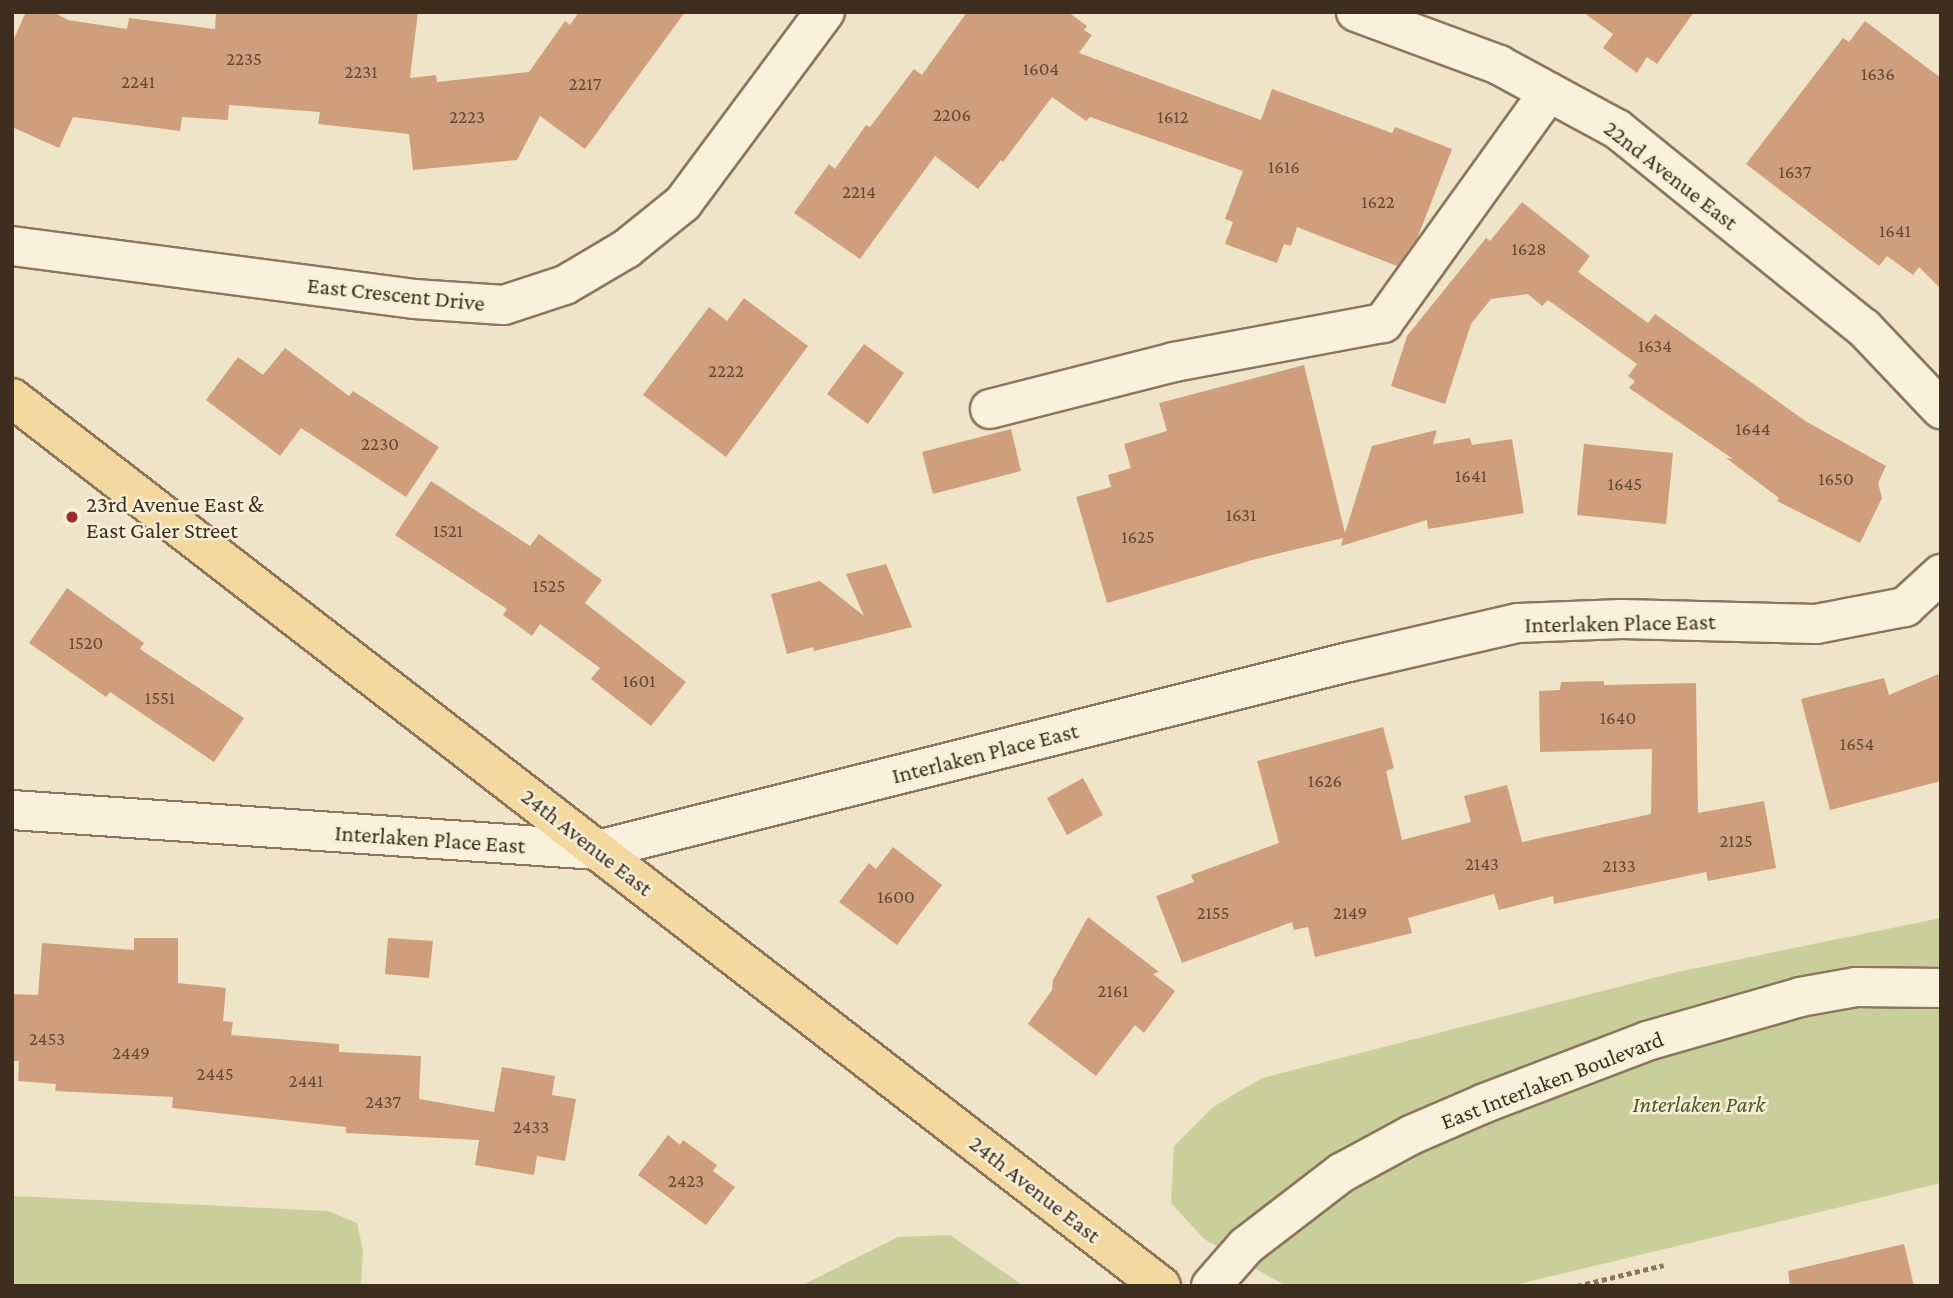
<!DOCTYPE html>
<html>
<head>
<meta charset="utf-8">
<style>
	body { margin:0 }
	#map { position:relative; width:1953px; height:1298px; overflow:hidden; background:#f0e4c8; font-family:"Crimson Pro",serif }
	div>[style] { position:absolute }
	.green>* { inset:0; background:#c9cf9b }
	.building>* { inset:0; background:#cf9f7d }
	.path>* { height:4.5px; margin-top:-2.25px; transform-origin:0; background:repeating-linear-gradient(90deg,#8d765c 0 5px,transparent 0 8.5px) }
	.roads { filter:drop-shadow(2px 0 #8d765c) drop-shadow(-2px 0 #8d765c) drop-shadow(0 2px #8d765c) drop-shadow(0 -2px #8d765c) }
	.minor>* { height:38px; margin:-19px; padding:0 19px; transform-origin:19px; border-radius:19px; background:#faf1dc }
	.major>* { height:38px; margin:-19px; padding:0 19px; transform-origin:19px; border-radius:19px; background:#f3d9a0 }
	.dots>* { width:19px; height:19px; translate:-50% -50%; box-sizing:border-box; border:4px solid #f7eed8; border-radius:50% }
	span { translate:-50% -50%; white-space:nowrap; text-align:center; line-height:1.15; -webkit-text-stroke:5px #f7eed8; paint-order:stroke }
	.number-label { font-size:19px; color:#624a37 }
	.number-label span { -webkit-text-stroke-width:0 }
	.street-label { font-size:23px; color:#3d2e20 }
	.poi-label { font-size:23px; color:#3d2e20 }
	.left { translate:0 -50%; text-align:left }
	.park-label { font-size:23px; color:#4d5a26; font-style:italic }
	.frame { position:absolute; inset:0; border:14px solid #3d2e20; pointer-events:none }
</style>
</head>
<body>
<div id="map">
	<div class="green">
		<i style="clip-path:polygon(1941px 918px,1941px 1183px,1510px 1286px,1286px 1286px,1204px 1239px,1171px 1203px,1174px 1146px,1213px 1107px,1262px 1078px,1677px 972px)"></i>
		<i style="clip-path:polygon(12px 1196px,328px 1211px,357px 1223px,363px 1250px,361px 1286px,12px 1286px)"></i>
		<i style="clip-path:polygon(950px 1235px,1024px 1286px,801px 1286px,898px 1237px)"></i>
	</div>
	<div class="building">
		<i style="clip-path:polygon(26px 12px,53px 12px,68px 20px,127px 29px,129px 18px,215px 29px,216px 12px,418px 12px,410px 78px,436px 75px,437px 82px,529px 72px,565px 21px,570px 25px,579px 12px,685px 12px,585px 149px,540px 116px,517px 160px,413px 170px,409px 134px,318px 124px,320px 112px,229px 105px,228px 120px,182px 117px,180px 131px,73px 117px,59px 148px,12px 127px,12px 43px)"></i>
		<i style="clip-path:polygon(967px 12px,1068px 12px,1087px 26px,1084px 30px,1092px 35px,1079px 53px,1261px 120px,1272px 89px,1392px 133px,1395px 127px,1452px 149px,1417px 239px,1397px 266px,1297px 227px,1291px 246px,1284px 244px,1277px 263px,1225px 244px,1233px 222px,1225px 219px,1243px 171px,1090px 117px,1086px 121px,1052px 97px,1003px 162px,1001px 160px,978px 189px,935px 156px,860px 259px,794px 213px,829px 164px,835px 169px,866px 125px,870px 127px,914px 69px,922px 75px)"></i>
		<i style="clip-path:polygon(1583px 12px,1694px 12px,1657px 64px,1647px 57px,1637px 73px,1603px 48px,1613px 34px)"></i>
		<i style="clip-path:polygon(1865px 21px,1941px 78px,1941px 289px,1919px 267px,1913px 275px,1887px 256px,1879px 266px,1746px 164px,1843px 38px,1849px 42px)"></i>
		<i style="clip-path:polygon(1522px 202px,1590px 256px,1578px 272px,1648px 323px,1655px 314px,1807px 422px,1886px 466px,1878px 483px,1882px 498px,1860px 543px,1777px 501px,1779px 498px,1726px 458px,1733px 459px,1629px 388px,1635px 381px,1628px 376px,1637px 364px,1548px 300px,1542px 306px,1528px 294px,1491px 299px,1471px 324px,1445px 404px,1391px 386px,1407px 336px,1486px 238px,1490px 241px)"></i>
		<i style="clip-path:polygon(744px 298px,808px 346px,726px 457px,643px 395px,709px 307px,727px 321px)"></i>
		<i style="clip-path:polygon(864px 344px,904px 373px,868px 424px,827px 394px)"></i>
		<i style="clip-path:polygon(285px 348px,349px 396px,353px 391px,439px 447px,406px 497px,301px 428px,280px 456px,206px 400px,238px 357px,263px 375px)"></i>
		<i style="clip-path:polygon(1304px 365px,1345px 533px,1372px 446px,1437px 430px,1433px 444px,1470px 438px,1472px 445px,1512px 439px,1524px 513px,1428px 529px,1427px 520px,1341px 546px,1343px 538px,1256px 559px,1107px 603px,1076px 497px,1111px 487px,1108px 475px,1131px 468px,1124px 444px,1167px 431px,1159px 403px)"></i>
		<i style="clip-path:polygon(1011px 429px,1021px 471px,933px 494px,922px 452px)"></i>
		<i style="clip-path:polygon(1584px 444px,1673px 453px,1666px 524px,1577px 515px)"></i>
		<i style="clip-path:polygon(431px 481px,530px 546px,539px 534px,602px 580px,585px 603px,686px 682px,651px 726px,591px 679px,600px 668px,540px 624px,532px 636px,503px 615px,507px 609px,395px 535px)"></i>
		<i style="clip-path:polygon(886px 564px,912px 627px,814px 651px,813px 647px,787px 654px,771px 594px,820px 581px,864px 616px,846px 574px)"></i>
		<i style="clip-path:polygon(67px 588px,144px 643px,140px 649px,244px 718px,214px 762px,110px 692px,106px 697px,29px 643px)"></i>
		<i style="clip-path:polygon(1941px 673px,1941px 781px,1830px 810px,1801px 699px,1884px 678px,1889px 695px)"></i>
		<i style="clip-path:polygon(1604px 681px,1604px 685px,1696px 683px,1698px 813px,1764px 801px,1776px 868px,1708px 881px,1706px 872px,1554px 904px,1553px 896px,1499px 910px,1494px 894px,1408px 918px,1412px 933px,1315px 957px,1308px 927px,1294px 930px,1292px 922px,1182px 963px,1156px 896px,1194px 882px,1191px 875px,1279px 843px,1257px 761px,1383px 727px,1394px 768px,1386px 771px,1402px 840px,1471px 822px,1464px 796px,1507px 785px,1522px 842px,1651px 814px,1652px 749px,1540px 752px,1539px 691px,1560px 690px,1561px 682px)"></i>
		<i style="clip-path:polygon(1083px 778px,1103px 815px,1067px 835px,1047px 798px)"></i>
		<i style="clip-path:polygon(893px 847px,942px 885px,897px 945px,839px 902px,869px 863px,876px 869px)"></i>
		<i style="clip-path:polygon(1088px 917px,1159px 972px,1153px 974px,1175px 991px,1144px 1033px,1135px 1025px,1096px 1076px,1028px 1024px,1052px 990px,1053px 980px)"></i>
		<i style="clip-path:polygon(134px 938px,178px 938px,178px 983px,226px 988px,223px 1021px,233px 1022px,231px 1035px,339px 1044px,339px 1052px,421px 1056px,419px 1099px,494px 1112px,502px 1067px,555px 1076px,552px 1095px,576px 1099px,565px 1161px,537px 1156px,534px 1175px,475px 1165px,479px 1140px,346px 1133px,346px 1127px,172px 1108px,173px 1097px,55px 1091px,56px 1084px,18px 1081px,19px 1061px,12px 1061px,14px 994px,38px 995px,42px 943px,134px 950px)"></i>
		<i style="clip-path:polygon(388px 938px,433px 941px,429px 978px,385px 974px)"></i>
		<i style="clip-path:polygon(668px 1135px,680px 1145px,683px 1140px,717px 1165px,713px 1171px,735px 1187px,706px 1225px,638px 1175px)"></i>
		<i style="clip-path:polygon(1904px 1244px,1914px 1286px,1790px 1286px,1788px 1271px)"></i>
	</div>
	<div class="path">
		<i style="left:1577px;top:1286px;width:89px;rotate:-13.6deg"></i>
	</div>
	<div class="roads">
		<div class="minor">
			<i style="left:1356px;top:12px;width:153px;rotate:20.3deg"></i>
			<i style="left:1499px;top:65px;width:134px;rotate:28.5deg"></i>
			<i style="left:1617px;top:129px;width:317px;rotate:38.9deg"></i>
			<i style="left:1864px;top:328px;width:112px;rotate:46.5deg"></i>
			<i style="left:12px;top:246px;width:405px;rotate:7.5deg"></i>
			<i style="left:414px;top:299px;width:90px;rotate:3.8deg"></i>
			<i style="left:504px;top:305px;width:64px;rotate:-18.2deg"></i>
			<i style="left:565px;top:285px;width:71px;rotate:-30.5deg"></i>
			<i style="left:626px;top:249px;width:73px;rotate:-38.9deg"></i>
			<i style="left:683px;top:203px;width:238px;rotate:-53.4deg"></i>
			<i style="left:990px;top:409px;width:190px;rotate:-14.3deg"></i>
			<i style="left:1174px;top:362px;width:213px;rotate:-10.6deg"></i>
			<i style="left:1383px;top:323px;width:284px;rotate:-54.3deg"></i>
			<i style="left:12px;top:810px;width:586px;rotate:3.91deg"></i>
			<i style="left:597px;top:850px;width:775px;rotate:-14.04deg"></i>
			<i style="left:1349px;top:662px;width:173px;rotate:-13deg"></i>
			<i style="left:1518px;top:623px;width:104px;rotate:-2.2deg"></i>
			<i style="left:1622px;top:619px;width:194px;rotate:1.5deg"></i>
			<i style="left:1816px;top:624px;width:91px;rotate:-10.8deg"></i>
			<i style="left:1905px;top:607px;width:49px;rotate:-42.5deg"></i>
			<i style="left:1211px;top:1286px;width:53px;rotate:-48.8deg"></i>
			<i style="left:1246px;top:1246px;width:120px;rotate:-37.5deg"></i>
			<i style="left:1341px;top:1173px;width:80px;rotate:-28.5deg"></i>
			<i style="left:1411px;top:1135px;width:81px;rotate:-23.4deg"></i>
			<i style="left:1485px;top:1103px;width:173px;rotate:-20.9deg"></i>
			<i style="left:1647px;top:1041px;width:159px;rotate:-16deg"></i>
			<i style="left:1800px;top:997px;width:57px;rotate:-10.1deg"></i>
			<i style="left:1856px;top:987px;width:85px;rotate:0.7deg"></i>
		</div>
		<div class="major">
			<i style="left:12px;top:398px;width:1452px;rotate:37.7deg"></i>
		</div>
	</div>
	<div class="dots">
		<i style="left:72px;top:517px;background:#9e2a2b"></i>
	</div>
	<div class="number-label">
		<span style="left:244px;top:59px">2235</span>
		<span style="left:1041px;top:69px">1604</span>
		<span style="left:361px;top:72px">2231</span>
		<span style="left:1878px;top:74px">1636</span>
		<span style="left:138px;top:82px">2241</span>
		<span style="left:585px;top:84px">2217</span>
		<span style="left:952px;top:115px">2206</span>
		<span style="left:467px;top:117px">2223</span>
		<span style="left:1173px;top:117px">1612</span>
		<span style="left:1284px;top:167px">1616</span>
		<span style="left:1795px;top:172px">1637</span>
		<span style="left:859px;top:192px">2214</span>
		<span style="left:1378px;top:202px">1622</span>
		<span style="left:1895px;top:231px">1641</span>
		<span style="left:1529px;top:249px">1628</span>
		<span style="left:1655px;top:346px">1634</span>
		<span style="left:726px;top:371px">2222</span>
		<span style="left:1753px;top:429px">1644</span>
		<span style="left:380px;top:444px">2230</span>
		<span style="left:1471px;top:476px">1641</span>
		<span style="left:1836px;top:479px">1650</span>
		<span style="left:1625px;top:484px">1645</span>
		<span style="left:1241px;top:515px">1631</span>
		<span style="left:448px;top:531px">1521</span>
		<span style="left:1138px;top:537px">1625</span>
		<span style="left:549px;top:586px">1525</span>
		<span style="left:86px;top:643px">1520</span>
		<span style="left:639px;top:681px">1601</span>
		<span style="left:160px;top:698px">1551</span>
		<span style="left:1618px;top:718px">1640</span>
		<span style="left:1857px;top:744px">1654</span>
		<span style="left:1325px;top:781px">1626</span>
		<span style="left:1736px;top:841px">2125</span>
		<span style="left:1482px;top:864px">2143</span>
		<span style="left:1619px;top:866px">2133</span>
		<span style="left:896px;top:897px">1600</span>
		<span style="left:1213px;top:913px">2155</span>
		<span style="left:1350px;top:913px">2149</span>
		<span style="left:1113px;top:991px">2161</span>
		<span style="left:47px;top:1039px">2453</span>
		<span style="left:131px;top:1053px">2449</span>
		<span style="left:215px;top:1074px">2445</span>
		<span style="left:306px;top:1081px">2441</span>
		<span style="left:383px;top:1102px">2437</span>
		<span style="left:531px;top:1127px">2433</span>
		<span style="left:686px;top:1181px">2423</span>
	</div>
	<div class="street-label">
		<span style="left:1671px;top:175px;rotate:38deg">22nd Avenue East</span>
		<span style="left:396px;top:294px;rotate:6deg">East Crescent Drive</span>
		<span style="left:1620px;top:623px;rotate:-1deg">Interlaken Place East</span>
		<span style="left:985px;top:753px;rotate:-14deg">Interlaken Place East</span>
		<span style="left:430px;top:839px;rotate:4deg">Interlaken Place East</span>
		<span style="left:587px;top:842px;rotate:38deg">24th Avenue East</span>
		<span style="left:1552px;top:1080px;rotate:-21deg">East Interlaken Boulevard</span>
		<span style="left:1035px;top:1189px;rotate:38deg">24th Avenue East</span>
	</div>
	<div class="poi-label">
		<span class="left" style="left:86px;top:517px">23rd Avenue East &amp;<br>East Galer Street</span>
	</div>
	<div class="park-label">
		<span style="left:1699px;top:1104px">Interlaken Park</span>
	</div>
	<div class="frame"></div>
</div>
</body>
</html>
